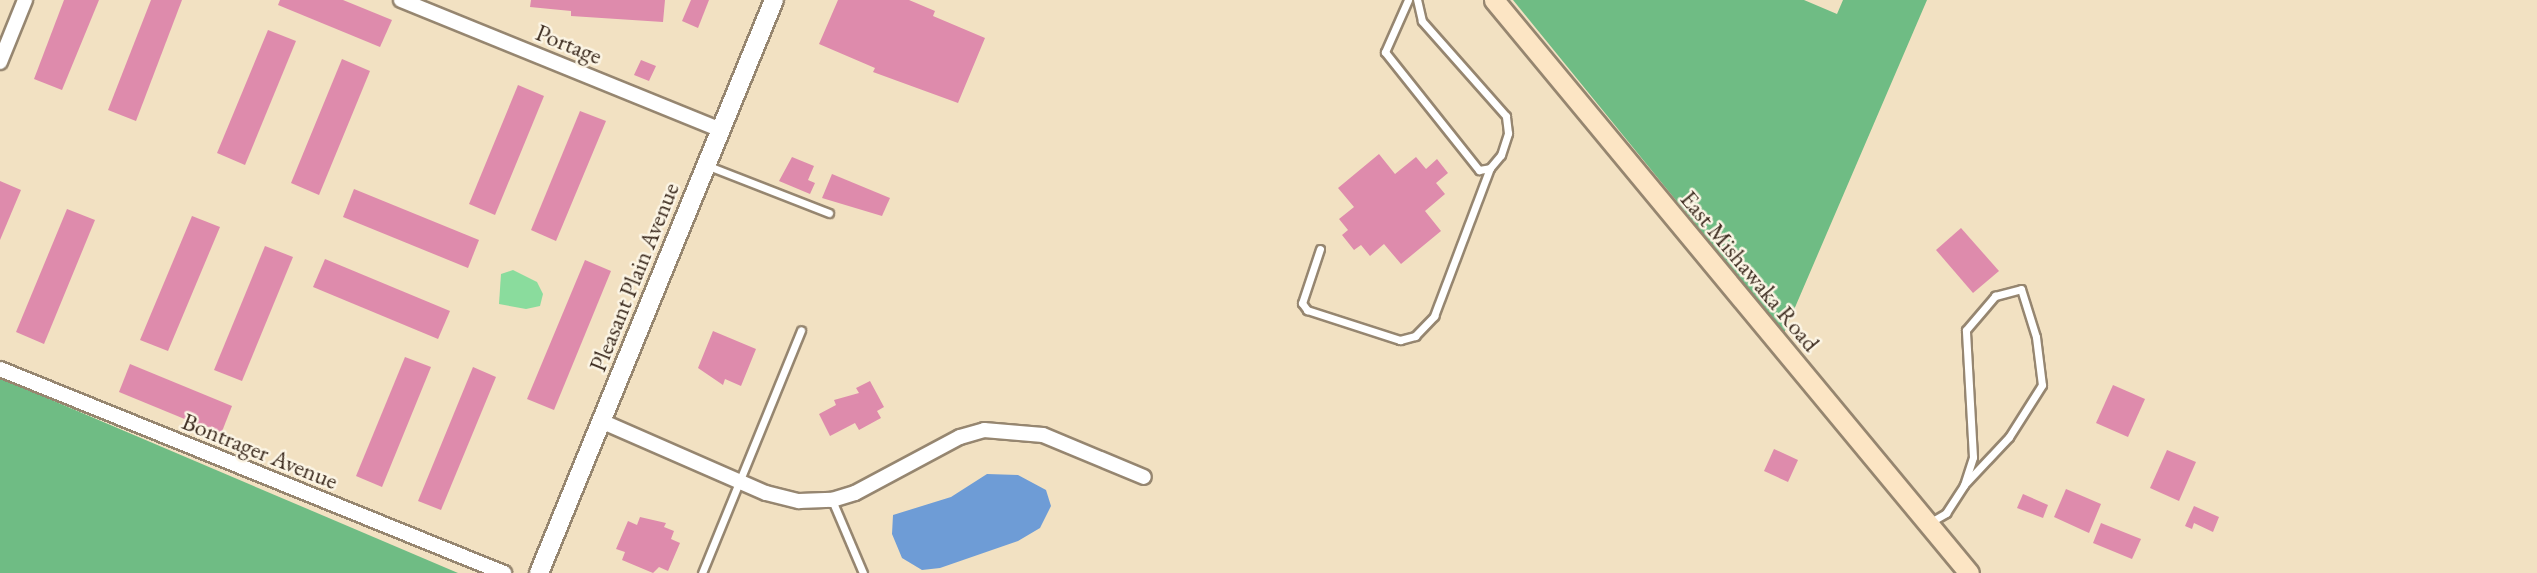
<!DOCTYPE html>
<html>
<head>
<meta charset="utf-8">
<style>
	body { margin:0 }
	#map { position:relative; width:2537px; height:573px; overflow:hidden; background:#f2e1c2; font-family:"EB Garamond",serif }
	div>[style] { position:absolute }
	.green>* { inset:0; background:#8adc9d }
	.forest>* { inset:0; background:#6fbc84 }
	.water>* { inset:0; background:#6e9cd6 }
	.building>* { inset:0; background:#de8bac }
	.roads { filter:drop-shadow(2px 0 #968670) drop-shadow(-2px 0 #968670) drop-shadow(0 2px #968670) drop-shadow(0 -2px #968670) }
	.service>* { height:7px; margin:-3.5px; padding:0 3.5px; transform-origin:3.5px; border-radius:3.5px; background:#fff }
	.minor>* { height:14px; margin:-7px; padding:0 7px; transform-origin:7px; border-radius:7px; background:#fff }
	.tertiary>* { height:18px; margin:-9px; padding:0 9px; transform-origin:9px; border-radius:9px; background:#fff }
	.secondary>* { height:19px; margin:-9.5px; padding:0 9.5px; transform-origin:9.5px; border-radius:9.5px; background:#fce5c4 }
	span { translate:-50% -50%; white-space:nowrap; text-align:center; line-height:1.15; -webkit-text-stroke:5px #fcf5e5; paint-order:stroke }
	.street-label { font-size:24px; color:#3b2a1e }
</style>
</head>
<body>
<div id="map">
	<div class="green">
		<i style="clip-path:polygon(513px 270px,537px 282px,543px 294px,540px 306px,526px 309px,499px 304px,501px 274px)"></i>
	</div>
	<div class="forest">
		<i style="clip-path:polygon(1513px 0,1804px 0,1837px 14px,1843px 0,1927px 0,1784px 333px)"></i>
		<i style="clip-path:polygon(0 378px,458px 573px,0 573px)"></i>
	</div>
	<div class="water">
		<i style="clip-path:polygon(987px 474px,1018px 475px,1046px 490px,1051px 506px,1040px 528px,1018px 541px,940px 568px,922px 570px,902px 558px,892px 534px,893px 515px,951px 497px)"></i>
	</div>
	<div class="building">
		<i style="clip-path:polygon(64px 0,99px 0,62px 90px,34px 79px)"></i>
		<i style="clip-path:polygon(151px 0,182px 0,136px 121px,108px 110px)"></i>
		<i style="clip-path:polygon(280px 0,343px 0,392px 20px,380px 47px,278px 5px)"></i>
		<i style="clip-path:polygon(531px 0,665px 0,663px 22px,571px 16px,571px 11px,530px 7px)"></i>
		<i style="clip-path:polygon(691px 0,709px 0,698px 28px,682px 21px)"></i>
		<i style="clip-path:polygon(838px 0,909px 0,935px 11px,933px 16px,985px 38px,958px 103px,873px 72px,875px 68px,819px 44px)"></i>
		<i style="clip-path:polygon(268px 30px,296px 41px,245px 165px,217px 153px)"></i>
		<i style="clip-path:polygon(342px 59px,370px 71px,319px 195px,291px 183px)"></i>
		<i style="clip-path:polygon(641px 60px,656px 66px,649px 81px,634px 75px)"></i>
		<i style="clip-path:polygon(518px 85px,544px 96px,495px 215px,469px 204px)"></i>
		<i style="clip-path:polygon(580px 111px,606px 121px,556px 241px,531px 230px)"></i>
		<i style="clip-path:polygon(1379px 154px,1395px 174px,1416px 157px,1426px 169px,1437px 159px,1448px 173px,1436px 183px,1445px 194px,1425px 211px,1441px 231px,1401px 264px,1384px 244px,1370px 256px,1361px 245px,1354px 250px,1342px 235px,1348px 230px,1339px 219px,1354px 207px,1338px 188px)"></i>
		<i style="clip-path:polygon(792px 157px,814px 166px,808px 180px,815px 183px,810px 194px,779px 181px)"></i>
		<i style="clip-path:polygon(832px 174px,890px 198px,882px 216px,822px 198px)"></i>
		<i style="clip-path:polygon(0 181px,21px 190px,0 240px)"></i>
		<i style="clip-path:polygon(354px 189px,479px 240px,468px 268px,343px 217px)"></i>
		<i style="clip-path:polygon(67px 209px,95px 220px,44px 344px,16px 332px)"></i>
		<i style="clip-path:polygon(192px 216px,220px 227px,168px 351px,140px 340px)"></i>
		<i style="clip-path:polygon(1961px 228px,1999px 271px,1973px 293px,1936px 250px)"></i>
		<i style="clip-path:polygon(265px 246px,293px 257px,242px 381px,214px 370px)"></i>
		<i style="clip-path:polygon(325px 259px,450px 311px,438px 339px,313px 287px)"></i>
		<i style="clip-path:polygon(585px 260px,611px 271px,554px 410px,527px 399px)"></i>
		<i style="clip-path:polygon(713px 331px,756px 349px,741px 386px,725px 379px,723px 385px,698px 368px)"></i>
		<i style="clip-path:polygon(405px 357px,431px 367px,382px 487px,356px 476px)"></i>
		<i style="clip-path:polygon(130px 364px,232px 406px,221px 434px,119px 392px)"></i>
		<i style="clip-path:polygon(473px 367px,496px 377px,441px 510px,418px 501px)"></i>
		<i style="clip-path:polygon(870px 381px,884px 407px,877px 411px,881px 418px,859px 430px,855px 423px,830px 436px,819px 414px,836px 405px,834px 400px,859px 393px,856px 388px)"></i>
		<i style="clip-path:polygon(2113px 385px,2145px 399px,2128px 437px,2096px 423px)"></i>
		<i style="clip-path:polygon(1774px 449px,1798px 460px,1788px 482px,1764px 471px)"></i>
		<i style="clip-path:polygon(2167px 450px,2196px 462px,2179px 501px,2150px 488px)"></i>
		<i style="clip-path:polygon(2066px 489px,2101px 504px,2089px 533px,2054px 517px)"></i>
		<i style="clip-path:polygon(2023px 494px,2048px 505px,2043px 518px,2017px 508px)"></i>
		<i style="clip-path:polygon(2194px 506px,2219px 517px,2213px 532px,2194px 523px,2192px 529px,2185px 526px)"></i>
		<i style="clip-path:polygon(640px 517px,666px 523px,664px 527px,674px 531px,671px 539px,680px 543px,668px 571px,659px 567px,653px 573px,622px 560px,625px 552px,616px 549px,628px 521px,637px 525px)"></i>
		<i style="clip-path:polygon(2101px 523px,2141px 539px,2132px 559px,2093px 543px)"></i>
	</div>
	<div class="roads">
		<div class="service">
			<i style="left:1408px;top:0;width:57px;rotate:113.9deg"></i>
			<i style="left:1385px;top:52px;width:151px;rotate:51.5deg"></i>
			<i style="left:1479px;top:170px;width:11px;rotate:-10deg"></i>
			<i style="left:1490px;top:168px;width:17px;rotate:-50deg"></i>
			<i style="left:1501px;top:155px;width:23px;rotate:-72deg"></i>
			<i style="left:1508px;top:133px;width:17px;rotate:-97deg"></i>
			<i style="left:1506px;top:116px;width:127px;rotate:-131.5deg"></i>
			<i style="left:1422px;top:21px;width:22px;rotate:-103deg"></i>
			<i style="left:706px;top:165px;width:132px;rotate:21.3deg"></i>
			<i style="left:1320px;top:249px;width:57px;rotate:108.4deg"></i>
			<i style="left:1302px;top:303px;width:9px;rotate:54deg"></i>
			<i style="left:1307px;top:310px;width:98px;rotate:17.9deg"></i>
			<i style="left:1400px;top:340px;width:16px;rotate:-15deg"></i>
			<i style="left:1415px;top:336px;width:28px;rotate:-46deg"></i>
			<i style="left:1434px;top:316px;width:158px;rotate:-69.3deg"></i>
			<i style="left:832px;top:500px;width:79px;rotate:67deg"></i>
			<i style="left:1929px;top:523px;width:20px;rotate:-30deg"></i>
			<i style="left:1946px;top:513px;width:33px;rotate:-57deg"></i>
			<i style="left:1964px;top:485px;width:29px;rotate:-72deg"></i>
			<i style="left:1973px;top:457px;width:127px;rotate:-93.2deg"></i>
			<i style="left:1966px;top:330px;width:45px;rotate:-49.5deg"></i>
			<i style="left:1995px;top:296px;width:27px;rotate:-15deg"></i>
			<i style="left:2021px;top:289px;width:50px;rotate:72.6deg"></i>
			<i style="left:2036px;top:337px;width:48px;rotate:82.9deg"></i>
			<i style="left:2042px;top:385px;width:62px;rotate:122.4deg"></i>
			<i style="left:2009px;top:437px;width:66px;rotate:133.2deg"></i>
			<i style="left:702px;top:573px;width:262px;rotate:-67.8deg"></i>
		</div>
		<div class="minor">
			<i style="left:401px;top:0;width:345px;rotate:22.1deg"></i>
			<i style="left:0;top:62px;width:67px;rotate:-68deg"></i>
			<i style="left:0;top:369px;width:544px;rotate:22.04deg"></i>
			<i style="left:601px;top:421px;width:180px;rotate:23.6deg"></i>
			<i style="left:766px;top:493px;width:34px;rotate:14deg"></i>
			<i style="left:799px;top:501px;width:33px;rotate:-2deg"></i>
			<i style="left:832px;top:500px;width:24px;rotate:-17deg"></i>
			<i style="left:855px;top:493px;width:119px;rotate:-28.1deg"></i>
			<i style="left:960px;top:437px;width:25px;rotate:-16deg"></i>
			<i style="left:984px;top:430px;width:59px;rotate:4.8deg"></i>
			<i style="left:1043px;top:435px;width:109px;rotate:22.6deg"></i>
		</div>
		<div class="tertiary">
			<i style="left:539px;top:573px;width:619px;rotate:-67.7deg"></i>
		</div>
		<div class="secondary">
			<i style="left:1494px;top:0;width:744px;rotate:50.34deg"></i>
		</div>
	</div>
	<div class="street-label">
		<span style="left:569px;top:44px;rotate:22deg">Portage</span>
		<span style="left:1750px;top:271px;rotate:50deg">East Mishawaka Road</span>
		<span style="left:634px;top:277px;rotate:-68deg">Pleasant Plain Avenue</span>
		<span style="left:260px;top:451px;rotate:22deg">Bontrager Avenue</span>
	</div>
</div>
</body>
</html>
